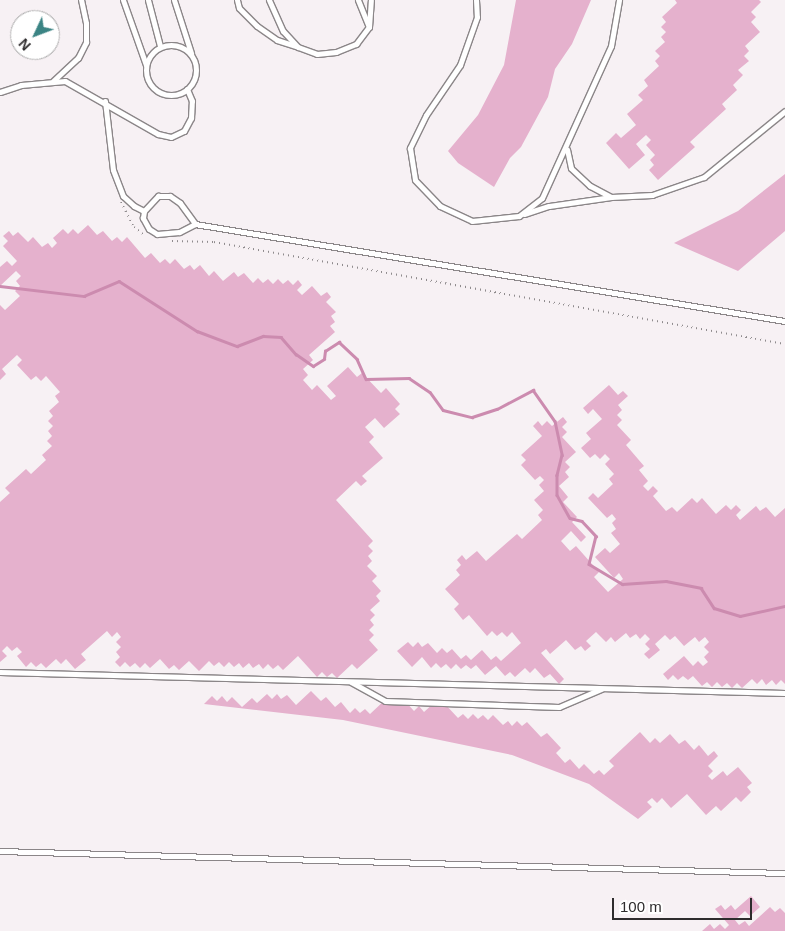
<!DOCTYPE html>
<html>
<head>
<meta charset="utf-8">
<style>
	body { margin:0 }
	#map { position:relative; width:785px; height:931px; overflow:hidden; background:#f7f1f4; font-family:Helvetica,sans-serif }
	div>[style] { position:absolute }
	.green>* { inset:0; background:#e5b1cd }
	.stream>* { height:2.5px; margin:-1.25px; padding:0 1.25px; transform-origin:1.25px; border-radius:1.25px; background:#cc8baf }
	.path>* { height:2px; margin-top:-1px; transform-origin:0; background:repeating-linear-gradient(90deg,#8f8b8d 0 1px,transparent 0 5px) }
	.roads { filter:drop-shadow(1px 0 #8b8688) drop-shadow(-1px 0 #8b8688) drop-shadow(0 1px #8b8688) drop-shadow(0 -1px #8b8688) }
	.service>* { height:5px; margin:-2.5px; padding:0 2.5px; transform-origin:2.5px; border-radius:2.5px; background:#fff }
	.service>.ring { margin:-2.5px; padding:0; box-sizing:content-box; background:none; border:5px solid #fff; border-radius:50% }
	span { translate:-50% -50%; white-space:nowrap; text-align:center; line-height:1.15; -webkit-text-stroke:5px #fff; paint-order:stroke }
	.north { position:absolute; left:10px; top:10px; width:50px; height:50px; box-sizing:border-box; background:#fff; border:1px solid #ababab; border-radius:50%; rotate:227deg; font-size:14px; font-weight:700; line-height:20px; text-align:center; color:#2e2c2d }
	.north::after { content:''; display:block; margin:auto; width:18px; height:22px; background:#3b8484; clip-path:polygon(50% 0,100% 100%,50% 72%,0 100%) }
	.scale { position:absolute; left:612px; top:898px; width:140px; height:22px; box-sizing:border-box; border:2px solid #2e2c2d; border-top:0; padding-left:6px; font-size:15px; line-height:18px; white-space:nowrap; color:#2e2c2d; -webkit-text-stroke:4px #fff; paint-order:stroke }
</style>
</head>
<body>
<div id="map">
	<div class="green">
		<i style="clip-path:polygon(516px 0,591px 0,572px 44px,555px 69px,548px 97px,521px 147px,510px 158px,494px 187px,458px 163px,448px 151px,478px 115px,504px 65px)"></i>
		<i style="clip-path:polygon(675px 0,759px 0,761px 2px,751px 12px,756px 17px,751px 22px,760px 32px,745px 46px,749px 51px,744px 56px,749px 61px,738px 70px,743px 75px,733px 85px,737px 90px,722px 104px,726px 109px,690px 142px,695px 147px,658px 180px,649px 170px,654px 165px,650px 160px,655px 155px,646px 145px,651px 140px,646px 135px,636px 144px,645px 155px,629px 169px,606px 143px,616px 133px,621px 138px,636px 125px,627px 114px,643px 100px,638px 95px,648px 86px,644px 80px,659px 66px,655px 61px,660px 56px,655px 51px,665px 42px,661px 37px,666px 32px,661px 27px,666px 22px,662px 17px,677px 3px)"></i>
		<i style="clip-path:polygon(785px 174px,785px 231px,738px 271px,674px 243px,738px 211px)"></i>
		<i style="clip-path:polygon(88px 225px,97px 235px,103px 231px,112px 241px,117px 237px,122px 242px,127px 237px,145px 258px,151px 253px,160px 263px,165px 259px,170px 264px,175px 259px,184px 269px,190px 265px,194px 270px,200px 265px,209px 276px,214px 271px,223px 281px,234px 272px,238px 277px,244px 273px,253px 283px,258px 278px,263px 283px,268px 279px,273px 284px,278px 279px,283px 284px,288px 280px,293px 285px,298px 280px,302px 285px,297px 290px,302px 295px,312px 286px,321px 296px,327px 292px,331px 297px,326px 302px,336px 312px,331px 316px,335px 322px,330px 326px,335px 332px,309px 355px,313px 360px,303px 369px,308px 375px,303px 380px,312px 390px,317px 385px,331px 400px,336px 396px,327px 386px,348px 367px,357px 377px,362px 373px,381px 393px,386px 388px,400px 404px,395px 409px,400px 414px,384px 428px,375px 418px,365px 427px,374px 437px,369px 442px,383px 458px,362px 476px,367px 481px,361px 486px,356px 481px,336px 500px,373px 541px,368px 546px,373px 551px,368px 556px,372px 561px,367px 566px,377px 576px,372px 581px,381px 591px,376px 596px,380px 601px,370px 610px,375px 615px,370px 620px,374px 625px,369px 630px,374px 635px,369px 640px,378px 650px,357px 669px,352px 664px,337px 678px,332px 673px,327px 677px,322px 672px,317px 677px,298px 656px,283px 670px,278px 665px,273px 669px,268px 664px,263px 669px,259px 664px,253px 668px,249px 663px,243px 668px,239px 663px,234px 667px,229px 662px,224px 667px,219px 662px,214px 666px,209px 661px,199px 671px,189px 661px,179px 670px,174px 665px,169px 669px,160px 659px,150px 668px,145px 663px,140px 668px,135px 663px,130px 667px,125px 662px,120px 667px,115px 662px,120px 657px,116px 652px,121px 647px,116px 642px,121px 637px,117px 632px,112px 637px,107px 631px,81px 654px,86px 660px,75px 669px,66px 659px,61px 664px,56px 659px,46px 668px,41px 663px,36px 667px,31px 662px,26px 667px,17px 656px,22px 652px,17px 647px,12px 651px,7px 646px,2px 651px,7px 656px,0 662px,0 502px,10px 493px,5px 488px,26px 469px,31px 474px,46px 460px,42px 455px,52px 446px,47px 441px,52px 436px,48px 431px,53px 426px,48px 421px,53px 416px,49px 411px,59px 402px,55px 396px,60px 392px,46px 376px,41px 381px,36px 376px,31px 380px,17px 365px,22px 360px,17px 355px,2px 369px,6px 374px,0 380px,0 305px,5px 310px,20px 296px,15px 291px,20px 286px,16px 281px,21px 276px,16px 271px,0 286px,0 267px,7px 261px,12px 266px,17px 261px,3px 246px,8px 241px,3px 236px,9px 231px,13px 236px,18px 232px,28px 242px,33px 237px,42px 247px,48px 243px,52px 248px,57px 243px,53px 238px,63px 229px,68px 234px,73px 229px,78px 234px)"></i>
		<i style="clip-path:polygon(609px 385px,618px 395px,623px 391px,628px 396px,618px 405px,622px 410px,617px 415px,622px 420px,617px 425px,631px 440px,626px 445px,644px 466px,639px 470px,648px 481px,643px 486px,648px 491px,653px 486px,658px 491px,653px 496px,666px 511px,672px 507px,677px 512px,692px 498px,697px 503px,702px 498px,716px 514px,726px 505px,731px 510px,736px 505px,741px 510px,736px 515px,740px 520px,756px 506px,760px 511px,766px 507px,775px 517px,785px 508px,785px 684px,781px 680px,776px 685px,772px 680px,766px 685px,762px 679px,757px 684px,752px 679px,742px 688px,737px 683px,732px 688px,727px 683px,722px 687px,717px 682px,712px 687px,707px 682px,702px 686px,693px 676px,688px 680px,683px 676px,678px 680px,673px 675px,668px 680px,663px 674px,684px 656px,693px 666px,698px 661px,703px 666px,708px 662px,704px 657px,709px 652px,704px 647px,709px 642px,705px 637px,699px 642px,695px 637px,684px 646px,675px 636px,670px 640px,665px 635px,655px 644px,660px 650px,649px 659px,644px 654px,650px 649px,645px 644px,650px 639px,645px 634px,640px 639px,636px 634px,630px 638px,626px 633px,615px 642px,611px 637px,606px 642px,596px 632px,586px 641px,591px 646px,585px 651px,581px 646px,575px 650px,566px 640px,550px 654px,546px 649px,541px 653px,564px 679px,559px 684px,550px 674px,544px 678px,535px 668px,530px 673px,525px 668px,515px 677px,510px 672px,505px 676px,496px 666px,485px 675px,476px 665px,471px 669px,466px 665px,461px 669px,456px 664px,451px 669px,446px 664px,441px 668px,436px 663px,431px 668px,422px 657px,412px 667px,397px 651px,408px 642px,413px 647px,418px 642px,422px 647px,428px 643px,437px 653px,442px 648px,447px 653px,452px 649px,461px 659px,466px 655px,471px 660px,482px 650px,491px 660px,496px 656px,501px 661px,521px 643px,512px 632px,507px 637px,502px 632px,497px 636px,492px 631px,487px 636px,469px 615px,463px 620px,454px 609px,459px 604px,445px 589px,460px 575px,456px 570px,461px 565px,457px 560px,462px 555px,466px 560px,477px 551px,486px 561px,517px 534px,522px 539px,542px 520px,538px 515px,543px 510px,534px 500px,544px 491px,539px 485px,544px 480px,540px 476px,535px 480px,521px 465px,526px 460px,521px 455px,542px 436px,533px 426px,538px 421px,542px 426px,547px 421px,552px 426px,563px 417px,567px 422px,562px 427px,567px 432px,562px 437px,576px 452px,565px 462px,570px 467px,565px 472px,569px 477px,559px 486px,568px 497px,563px 502px,577px 517px,572px 522px,586px 537px,581px 542px,571px 531px,561px 541px,570px 551px,576px 546px,599px 572px,594px 577px,608px 592px,623px 579px,619px 573px,614px 578px,595px 557px,605px 548px,610px 553px,620px 544px,611px 533px,616px 529px,612px 523px,616px 519px,612px 514px,607px 518px,588px 498px,593px 493px,598px 498px,613px 484px,609px 479px,614px 474px,605px 464px,610px 459px,605px 454px,600px 459px,595px 454px,590px 458px,581px 448px,591px 439px,586px 433px,602px 419px,593px 409px,588px 414px,583px 408px)"></i>
		<i style="clip-path:polygon(311px 691px,321px 701px,326px 697px,335px 707px,341px 702px,350px 713px,355px 708px,360px 713px,365px 709px,370px 714px,385px 700px,390px 705px,395px 700px,400px 705px,405px 701px,414px 711px,419px 706px,424px 712px,435px 702px,439px 707px,444px 703px,458px 718px,463px 714px,468px 719px,473px 714px,478px 719px,483px 715px,488px 720px,493px 715px,503px 725px,508px 721px,512px 726px,517px 721px,522px 726px,527px 722px,541px 737px,547px 733px,561px 748px,556px 753px,565px 763px,570px 759px,579px 769px,584px 764px,594px 774px,599px 770px,604px 775px,614px 766px,609px 761px,640px 732px,650px 743px,655px 738px,660px 743px,670px 734px,679px 744px,685px 740px,694px 750px,699px 745px,708px 756px,714px 751px,718px 756px,708px 766px,713px 771px,708px 776px,712px 780px,723px 771px,727px 776px,738px 767px,752px 783px,747px 787px,751px 792px,741px 802px,736px 797px,721px 811px,716px 806px,706px 815px,687px 794px,671px 808px,662px 798px,657px 803px,652px 798px,647px 802px,652px 807px,638px 819px,589px 784px,512px 755px,343px 720px,204px 704px,212px 696px,217px 701px,222px 696px,227px 702px,232px 697px,242px 707px,252px 698px,257px 703px,267px 694px,272px 699px,277px 694px,281px 699px,287px 695px,296px 705px)"></i>
		<i style="clip-path:polygon(751px 896px,760px 907px,750px 916px,745px 911px,735px 920px,739px 925px,745px 921px,749px 926px,770px 907px,775px 912px,780px 908px,785px 913px,785px 931px,702px 931px,710px 924px,714px 929px,720px 924px,725px 929px,729px 925px,715px 909px,721px 905px,725px 910px,731px 905px,735px 910px)"></i>
	</div>
	<div class="stream">
		<i style="left:0;top:286px;width:85px;rotate:6.8deg"></i>
		<i style="left:84px;top:296px;width:38px;rotate:-23deg"></i>
		<i style="left:119px;top:281px;width:93px;rotate:32.7deg"></i>
		<i style="left:197px;top:331px;width:43px;rotate:20.6deg"></i>
		<i style="left:237px;top:346px;width:28px;rotate:-21deg"></i>
		<i style="left:263px;top:336px;width:18px;rotate:3deg"></i>
		<i style="left:281px;top:337px;width:23px;rotate:49deg"></i>
		<i style="left:296px;top:354px;width:21px;rotate:35deg"></i>
		<i style="left:313px;top:366px;width:13px;rotate:-32deg"></i>
		<i style="left:324px;top:359px;width:8px;rotate:-83deg"></i>
		<i style="left:325px;top:351px;width:17px;rotate:-33deg"></i>
		<i style="left:339px;top:342px;width:25px;rotate:43deg"></i>
		<i style="left:357px;top:359px;width:22px;rotate:66deg"></i>
		<i style="left:366px;top:379px;width:43px;rotate:-1.3deg"></i>
		<i style="left:409px;top:378px;width:25px;rotate:34deg"></i>
		<i style="left:430px;top:392px;width:22px;rotate:54deg"></i>
		<i style="left:443px;top:410px;width:30px;rotate:14deg"></i>
		<i style="left:472px;top:417px;width:26px;rotate:-18deg"></i>
		<i style="left:497px;top:409px;width:41px;rotate:-27.8deg"></i>
		<i style="left:533px;top:390px;width:38px;rotate:55deg"></i>
		<i style="left:555px;top:421px;width:35px;rotate:78deg"></i>
		<i style="left:562px;top:455px;width:21px;rotate:104deg"></i>
		<i style="left:557px;top:475px;width:20px;rotate:90deg"></i>
		<i style="left:557px;top:495px;width:26px;rotate:61deg"></i>
		<i style="left:570px;top:518px;width:12px;rotate:14deg"></i>
		<i style="left:582px;top:521px;width:21px;rotate:47deg"></i>
		<i style="left:596px;top:536px;width:29px;rotate:104deg"></i>
		<i style="left:589px;top:564px;width:39px;rotate:31deg"></i>
		<i style="left:622px;top:584px;width:44px;rotate:-3.9deg"></i>
		<i style="left:666px;top:581px;width:36px;rotate:11deg"></i>
		<i style="left:701px;top:588px;width:24px;rotate:57deg"></i>
		<i style="left:714px;top:608px;width:27px;rotate:17deg"></i>
		<i style="left:740px;top:616px;width:46px;rotate:-12.5deg"></i>
	</div>
	<div class="path">
		<i style="left:121px;top:202px;width:28px;rotate:63deg"></i>
		<i style="left:134px;top:227px;width:14px;rotate:39deg"></i>
		<i style="left:172px;top:241px;width:42px;rotate:1.4deg"></i>
		<i style="left:214px;top:242px;width:580px;rotate:10.13deg"></i>
	</div>
	<div class="roads">
		<div class="service">
			<i style="left:123px;top:0;width:69px;rotate:70.5deg"></i>
			<i style="left:148px;top:0;width:48px;rotate:75.4deg"></i>
			<i style="left:174px;top:0;width:56px;rotate:72.2deg"></i>
			<i style="left:237px;top:0;width:8px;rotate:76deg"></i>
			<i style="left:239px;top:8px;width:25px;rotate:45deg"></i>
			<i style="left:257px;top:26px;width:24px;rotate:35deg"></i>
			<i style="left:277px;top:40px;width:19px;rotate:18deg"></i>
			<i style="left:269px;top:0;width:34px;rotate:66deg"></i>
			<i style="left:283px;top:31px;width:22px;rotate:47deg"></i>
			<i style="left:298px;top:47px;width:20px;rotate:20deg"></i>
			<i style="left:317px;top:54px;width:19px;rotate:-6deg"></i>
			<i style="left:336px;top:52px;width:22px;rotate:-22deg"></i>
			<i style="left:356px;top:44px;width:21px;rotate:-53deg"></i>
			<i style="left:369px;top:27px;width:27px;rotate:-86deg"></i>
			<i style="left:358px;top:0;width:29px;rotate:68deg"></i>
			<i style="left:476px;top:0;width:17px;rotate:87deg"></i>
			<i style="left:477px;top:17px;width:51px;rotate:109.5deg"></i>
			<i style="left:460px;top:65px;width:60px;rotate:124.2deg"></i>
			<i style="left:426px;top:115px;width:37px;rotate:116deg"></i>
			<i style="left:410px;top:148px;width:32px;rotate:81deg"></i>
			<i style="left:415px;top:180px;width:36px;rotate:46deg"></i>
			<i style="left:440px;top:206px;width:35px;rotate:25deg"></i>
			<i style="left:472px;top:221px;width:47px;rotate:-6.1deg"></i>
			<i style="left:519px;top:216px;width:29px;rotate:-38deg"></i>
			<i style="left:542px;top:198px;width:167px;rotate:-65.6deg"></i>
			<i style="left:611px;top:46px;width:47px;rotate:-80.1deg"></i>
			<i class="ring" style="left:146px;top:45px;width:45px;height:45px"></i>
			<i style="left:53px;top:81px;width:34px;rotate:-43deg"></i>
			<i style="left:78px;top:58px;width:18px;rotate:-63deg"></i>
			<i style="left:86px;top:42px;width:19px;rotate:-90deg"></i>
			<i style="left:86px;top:23px;width:24px;rotate:-102deg"></i>
			<i style="left:0;top:92px;width:22px;rotate:-18deg"></i>
			<i style="left:21px;top:85px;width:44px;rotate:-5.2deg"></i>
			<i style="left:65px;top:81px;width:107px;rotate:29.7deg"></i>
			<i style="left:158px;top:134px;width:13px;rotate:13deg"></i>
			<i style="left:171px;top:137px;width:14px;rotate:-25deg"></i>
			<i style="left:184px;top:131px;width:15px;rotate:-62deg"></i>
			<i style="left:191px;top:118px;width:17px;rotate:-87deg"></i>
			<i style="left:192px;top:101px;width:13px;rotate:-113deg"></i>
			<i style="left:105px;top:101px;width:69px;rotate:83.4deg"></i>
			<i style="left:113px;top:170px;width:28px;rotate:69deg"></i>
			<i style="left:123px;top:196px;width:15px;rotate:42deg"></i>
			<i style="left:134px;top:206px;width:11px;rotate:27deg"></i>
			<i style="left:611px;top:197px;width:41px;rotate:-2.8deg"></i>
			<i style="left:652px;top:195px;width:55px;rotate:-19.1deg"></i>
			<i style="left:704px;top:177px;width:104px;rotate:-39.2deg"></i>
			<i style="left:524px;top:214px;width:26px;rotate:-18deg"></i>
			<i style="left:549px;top:206px;width:63px;rotate:-8.3deg"></i>
			<i style="left:611px;top:197px;width:24px;rotate:-152deg"></i>
			<i style="left:590px;top:186px;width:26px;rotate:-137deg"></i>
			<i style="left:571px;top:168px;width:19px;rotate:-102deg"></i>
			<i style="left:195px;top:224px;width:18px;rotate:153deg"></i>
			<i style="left:179px;top:232px;width:22px;rotate:175deg"></i>
			<i style="left:157px;top:234px;width:9px;rotate:-148deg"></i>
			<i style="left:149px;top:229px;width:13px;rotate:-119deg"></i>
			<i style="left:143px;top:218px;width:7px;rotate:-82deg"></i>
			<i style="left:144px;top:211px;width:21px;rotate:-47deg"></i>
			<i style="left:158px;top:196px;width:12px"></i>
			<i style="left:170px;top:196px;width:12px;rotate:35deg"></i>
			<i style="left:180px;top:203px;width:26px;rotate:54deg"></i>
			<i style="left:195px;top:224px;width:598px;rotate:9.34deg"></i>
			<i style="left:0;top:672px;width:785px;rotate:1.53deg"></i>
			<i style="left:351px;top:682px;width:39px;rotate:29deg"></i>
			<i style="left:385px;top:701px;width:174px;rotate:2deg"></i>
			<i style="left:559px;top:707px;width:46px;rotate:-23.2deg"></i>
			<i style="left:0;top:851px;width:785px;rotate:1.61deg"></i>
		</div>
	</div>
	<div class="north">N</div>
	<div class="scale">100 m</div>
</div>
</body>
</html>
